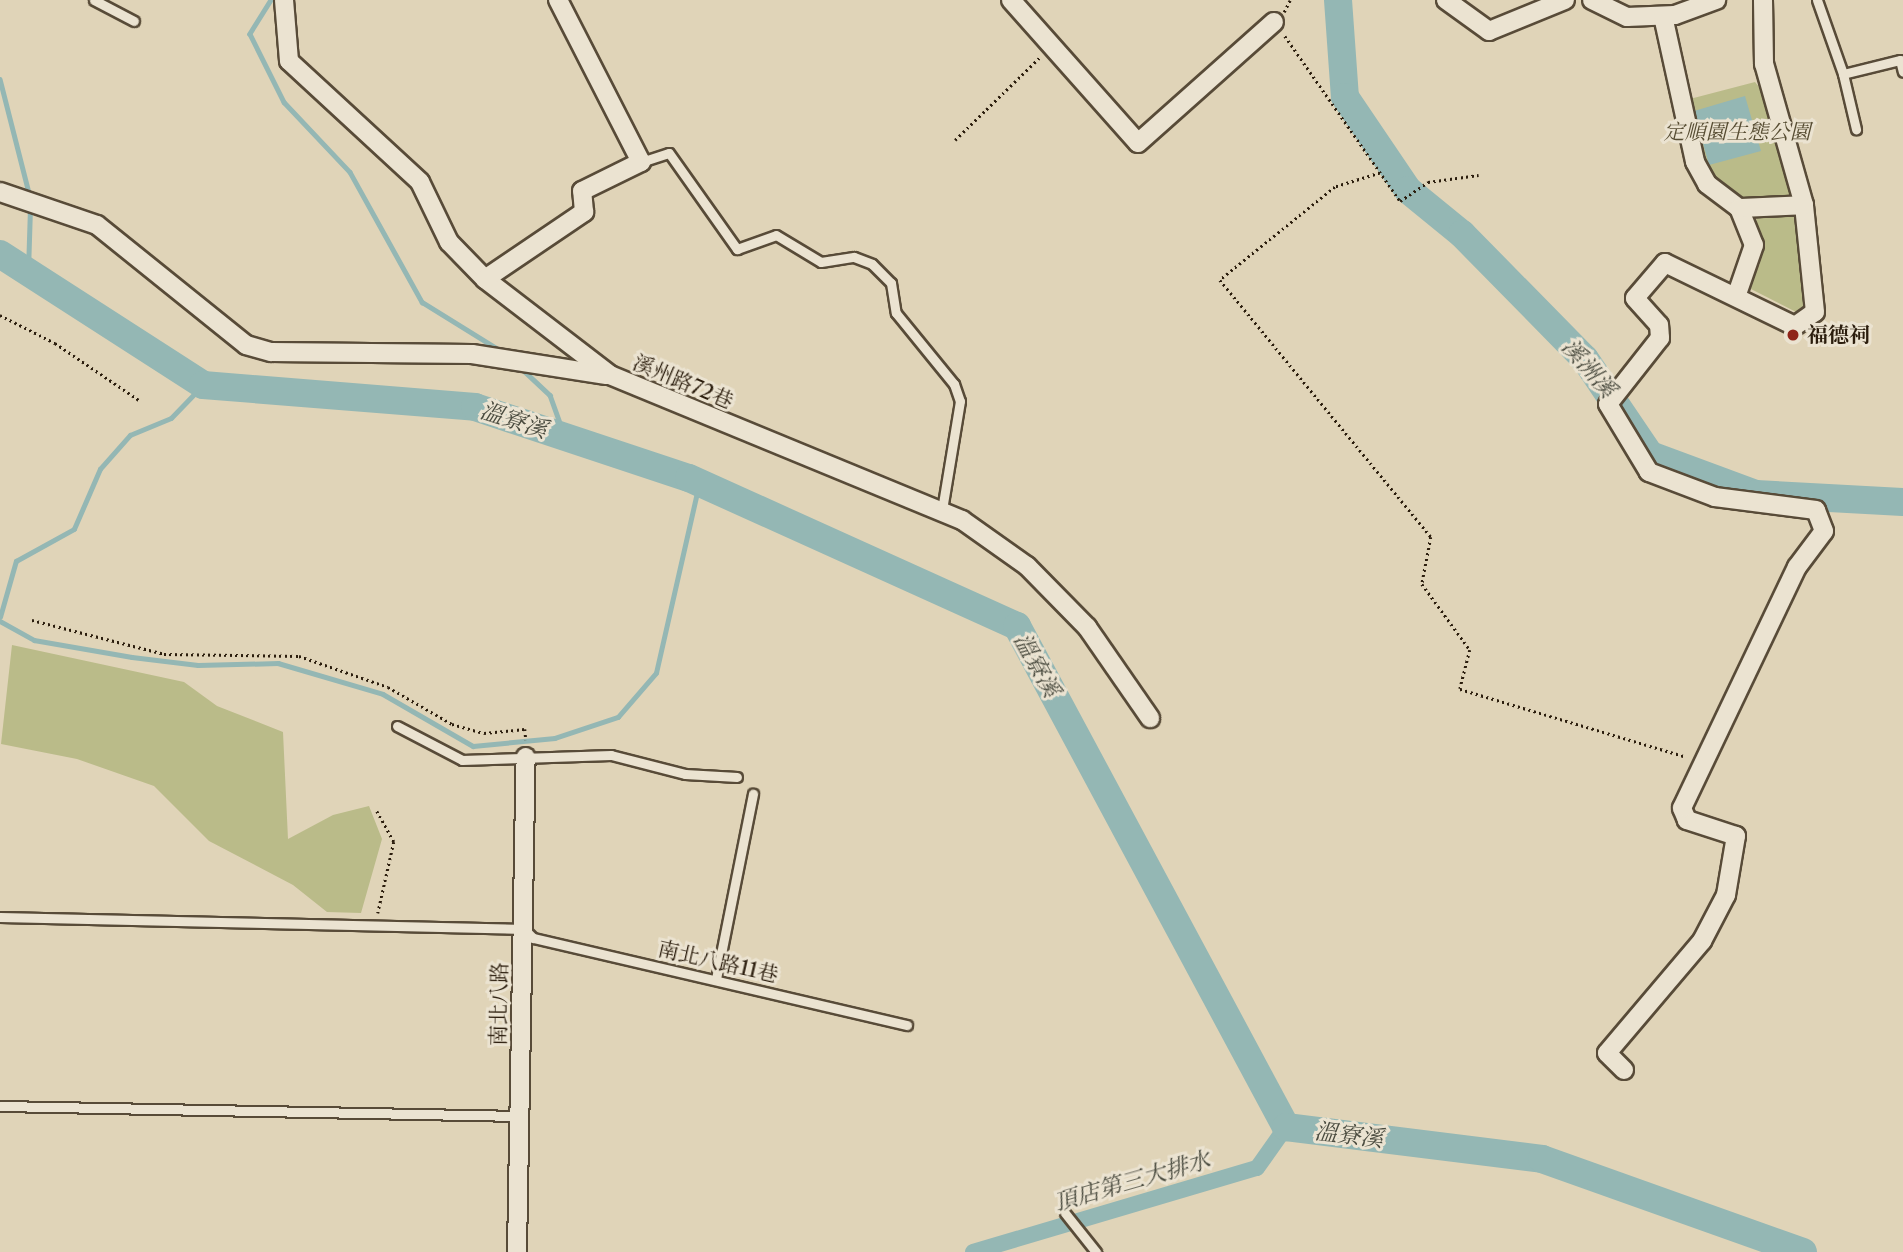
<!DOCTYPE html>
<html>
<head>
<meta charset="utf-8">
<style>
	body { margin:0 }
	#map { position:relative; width:1903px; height:1252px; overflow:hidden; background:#e0d4b8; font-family:"Libre Caslon Text","Noto Serif TC",serif }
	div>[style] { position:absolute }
	.green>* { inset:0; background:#babb89 }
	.water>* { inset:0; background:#94b7b4 }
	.stream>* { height:4.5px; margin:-2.25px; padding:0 2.25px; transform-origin:2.25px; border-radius:2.25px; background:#94b7b4 }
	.canal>* { height:16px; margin:-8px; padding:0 8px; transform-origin:8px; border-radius:8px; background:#94b7b4 }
	.river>* { height:28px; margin:-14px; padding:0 14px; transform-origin:14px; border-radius:14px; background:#94b7b4 }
	.building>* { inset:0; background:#d78c86 }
	.path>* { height:2.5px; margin-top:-1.25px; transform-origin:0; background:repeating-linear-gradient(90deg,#2b1d0d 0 2px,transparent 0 5.5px) }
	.roads { filter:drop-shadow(2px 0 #584b38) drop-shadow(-2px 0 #584b38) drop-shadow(0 2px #584b38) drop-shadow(0 -2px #584b38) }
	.lane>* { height:9px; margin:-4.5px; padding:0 4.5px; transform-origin:4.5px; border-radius:4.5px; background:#ebe3d1 }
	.street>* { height:18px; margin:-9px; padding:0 9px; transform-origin:9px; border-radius:9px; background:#ebe3d1 }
	.dots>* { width:19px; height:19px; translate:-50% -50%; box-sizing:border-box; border:4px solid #ebe3d1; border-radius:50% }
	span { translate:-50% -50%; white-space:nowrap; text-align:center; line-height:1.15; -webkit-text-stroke:6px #ebe3d1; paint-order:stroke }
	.park-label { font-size:21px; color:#564c32; font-style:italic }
	.poi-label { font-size:21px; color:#2b1d0d; font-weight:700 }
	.left { translate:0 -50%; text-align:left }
	.street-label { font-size:21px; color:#2b1d0d }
	.water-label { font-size:23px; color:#4a4b3f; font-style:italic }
</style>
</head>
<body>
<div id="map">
	<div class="green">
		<i style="clip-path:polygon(1755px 82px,1771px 101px,1797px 209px,1810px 305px,1800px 314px,1745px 286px,1760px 264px,1756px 215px,1709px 179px,1686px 100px)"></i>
		<i style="clip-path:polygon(12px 645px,184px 682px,217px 706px,283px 732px,288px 839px,333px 815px,369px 806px,382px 839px,361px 913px,327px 912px,293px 885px,209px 841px,154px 786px,77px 759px,1px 744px)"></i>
	</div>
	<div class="water">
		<i style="clip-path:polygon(1745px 96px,1761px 151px,1709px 165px,1694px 111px)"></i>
	</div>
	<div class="stream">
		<i style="left:271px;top:0;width:40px;rotate:122deg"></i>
		<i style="left:250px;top:34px;width:76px;rotate:63.4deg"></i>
		<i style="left:284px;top:102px;width:96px;rotate:46.7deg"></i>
		<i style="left:350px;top:172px;width:149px;rotate:61deg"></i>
		<i style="left:422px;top:302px;width:93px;rotate:31.8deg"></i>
		<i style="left:0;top:79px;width:122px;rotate:75.7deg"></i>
		<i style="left:28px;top:271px;width:62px;rotate:-88.2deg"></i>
		<i style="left:521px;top:368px;width:40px;rotate:43deg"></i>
		<i style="left:550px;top:395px;width:45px;rotate:70.3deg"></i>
		<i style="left:0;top:617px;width:58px;rotate:-74.1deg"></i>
		<i style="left:16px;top:561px;width:66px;rotate:-28.9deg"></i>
		<i style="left:74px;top:529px;width:65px;rotate:-66.6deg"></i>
		<i style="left:100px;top:469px;width:45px;rotate:-48.6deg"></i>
		<i style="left:130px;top:435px;width:44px;rotate:-22.5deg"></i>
		<i style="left:171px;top:418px;width:46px;rotate:-45.9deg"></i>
		<i style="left:0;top:621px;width:39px;rotate:29deg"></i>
		<i style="left:34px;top:640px;width:99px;rotate:9.8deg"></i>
		<i style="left:132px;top:657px;width:66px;rotate:6.9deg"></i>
		<i style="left:198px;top:665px;width:80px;rotate:-1.4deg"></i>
		<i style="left:278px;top:663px;width:109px;rotate:16.4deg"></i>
		<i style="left:383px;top:694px;width:104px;rotate:30deg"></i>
		<i style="left:473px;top:746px;width:82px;rotate:-5.6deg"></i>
		<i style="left:555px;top:738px;width:66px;rotate:-18.4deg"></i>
		<i style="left:618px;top:717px;width:58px;rotate:-49.2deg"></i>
		<i style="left:656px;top:673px;width:195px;rotate:-77.2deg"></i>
	</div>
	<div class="canal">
		<i style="left:973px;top:1252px;width:296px;rotate:-16.5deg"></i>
		<i style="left:1257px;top:1168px;width:50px;rotate:-54.7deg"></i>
	</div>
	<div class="river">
		<i style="left:1338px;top:0;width:97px;rotate:85.9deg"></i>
		<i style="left:1345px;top:97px;width:112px;rotate:55.9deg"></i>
		<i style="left:1408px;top:190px;width:70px;rotate:39.2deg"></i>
		<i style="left:1462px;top:234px;width:175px;rotate:45.5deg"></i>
		<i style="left:1585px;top:359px;width:116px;rotate:55.9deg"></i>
		<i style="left:1650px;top:455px;width:113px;rotate:20.2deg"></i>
		<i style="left:1756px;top:494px;width:147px;rotate:3.1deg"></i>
		<i style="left:0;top:254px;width:242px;rotate:32.8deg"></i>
		<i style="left:203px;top:385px;width:273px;rotate:4.6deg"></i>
		<i style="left:475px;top:407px;width:225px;rotate:18.4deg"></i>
		<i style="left:689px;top:478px;width:360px;rotate:24.3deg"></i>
		<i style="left:1017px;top:626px;width:569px;rotate:61.77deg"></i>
		<i style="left:1286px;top:1127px;width:258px;rotate:7.1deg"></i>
		<i style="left:1542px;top:1159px;width:277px;rotate:19.6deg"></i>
	</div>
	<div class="building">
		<i style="clip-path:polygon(1795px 328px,1798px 340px,1791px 341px,1788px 329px)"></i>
	</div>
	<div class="path">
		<i style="left:1284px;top:12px;width:13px;rotate:-63deg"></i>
		<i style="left:1285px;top:36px;width:201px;rotate:55.1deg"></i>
		<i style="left:1400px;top:201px;width:34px;rotate:-34deg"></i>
		<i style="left:1428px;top:182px;width:51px;rotate:-7.8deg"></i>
		<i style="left:955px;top:140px;width:120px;rotate:-44.3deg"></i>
		<i style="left:1380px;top:173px;width:47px;rotate:162.7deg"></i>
		<i style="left:1335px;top:187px;width:148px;rotate:141deg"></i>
		<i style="left:1220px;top:280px;width:333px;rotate:50.6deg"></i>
		<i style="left:1431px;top:537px;width:48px;rotate:100.8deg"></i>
		<i style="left:1422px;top:584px;width:82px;rotate:54deg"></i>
		<i style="left:1470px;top:650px;width:40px;rotate:104.4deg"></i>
		<i style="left:1460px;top:689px;width:236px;rotate:16.7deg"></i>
		<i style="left:0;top:315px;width:62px;rotate:27deg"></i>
		<i style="left:55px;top:343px;width:102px;rotate:34.2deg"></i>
		<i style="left:32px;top:620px;width:136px;rotate:14.4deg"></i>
		<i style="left:164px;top:654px;width:135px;rotate:0.8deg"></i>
		<i style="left:299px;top:656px;width:94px;rotate:19.2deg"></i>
		<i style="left:388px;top:687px;width:74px;rotate:30deg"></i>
		<i style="left:452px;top:724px;width:33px;rotate:16deg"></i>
		<i style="left:484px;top:733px;width:41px;rotate:-5.6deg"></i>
		<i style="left:525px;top:729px;width:11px;rotate:85deg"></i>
		<i style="left:377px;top:811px;width:35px;rotate:61deg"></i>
		<i style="left:394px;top:842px;width:73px;rotate:102.7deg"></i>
	</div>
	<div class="roads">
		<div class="lane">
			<i style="left:94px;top:0;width:45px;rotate:27.7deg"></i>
			<i style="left:1817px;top:0;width:78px;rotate:70.6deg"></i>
			<i style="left:1843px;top:74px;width:59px;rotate:-13.8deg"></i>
			<i style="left:1900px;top:60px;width:12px;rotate:76deg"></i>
			<i style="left:1843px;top:74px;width:57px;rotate:76.7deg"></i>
			<i style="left:641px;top:162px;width:29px;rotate:-18deg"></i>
			<i style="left:669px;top:153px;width:118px;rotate:54.7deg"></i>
			<i style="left:737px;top:249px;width:41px;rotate:-19.7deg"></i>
			<i style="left:776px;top:235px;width:52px;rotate:31deg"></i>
			<i style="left:821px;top:262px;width:33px;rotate:-9deg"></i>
			<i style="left:854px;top:257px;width:19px;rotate:21deg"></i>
			<i style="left:872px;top:264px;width:27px;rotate:45deg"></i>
			<i style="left:891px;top:283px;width:30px;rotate:81deg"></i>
			<i style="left:896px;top:313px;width:92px;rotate:50.8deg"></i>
			<i style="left:954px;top:384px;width:18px;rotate:71deg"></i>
			<i style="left:960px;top:401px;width:110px;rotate:99.4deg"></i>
			<i style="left:397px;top:726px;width:73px;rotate:27.6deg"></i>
			<i style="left:462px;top:760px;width:149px;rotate:-1.9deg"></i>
			<i style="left:611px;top:755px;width:76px;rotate:14.4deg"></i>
			<i style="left:685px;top:774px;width:52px;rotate:3.3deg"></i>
			<i style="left:0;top:917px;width:524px;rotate:1.31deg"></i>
			<i style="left:524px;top:929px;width:13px;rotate:45deg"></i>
			<i style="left:533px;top:938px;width:384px;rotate:13.1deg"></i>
			<i style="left:716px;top:979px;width:189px;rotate:-78.7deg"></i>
			<i style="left:0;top:1106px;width:520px;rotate:1.1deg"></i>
			<i style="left:1065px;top:1213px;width:50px;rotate:51.5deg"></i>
		</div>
		<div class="street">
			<i style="left:284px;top:0;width:61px;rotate:85.3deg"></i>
			<i style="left:289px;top:61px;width:178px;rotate:42.7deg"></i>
			<i style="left:420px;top:182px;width:67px;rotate:64.2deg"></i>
			<i style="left:449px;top:242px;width:52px;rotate:45.8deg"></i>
			<i style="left:485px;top:279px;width:158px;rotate:37.5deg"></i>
			<i style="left:610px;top:375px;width:381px;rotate:22.4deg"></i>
			<i style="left:962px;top:520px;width:80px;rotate:35.3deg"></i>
			<i style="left:1027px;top:566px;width:86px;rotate:45.5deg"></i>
			<i style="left:1087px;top:627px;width:111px;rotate:55.3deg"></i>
			<i style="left:1011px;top:0;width:191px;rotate:48.4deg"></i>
			<i style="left:1138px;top:143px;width:182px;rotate:-41.7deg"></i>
			<i style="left:1446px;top:0;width:53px;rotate:35.8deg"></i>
			<i style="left:1489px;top:31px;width:82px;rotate:-22.2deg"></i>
			<i style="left:1592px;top:0;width:39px;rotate:26deg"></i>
			<i style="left:1627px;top:17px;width:48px;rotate:-2.4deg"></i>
			<i style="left:1675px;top:15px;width:44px;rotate:-20.1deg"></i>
			<i style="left:1663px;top:16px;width:149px;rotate:77.6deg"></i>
			<i style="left:1695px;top:162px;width:25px;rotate:61deg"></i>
			<i style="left:1707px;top:184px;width:40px;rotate:37deg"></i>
			<i style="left:1739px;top:208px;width:40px;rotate:68deg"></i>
			<i style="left:1754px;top:245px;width:52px;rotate:109.1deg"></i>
			<i style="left:0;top:192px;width:102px;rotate:18.8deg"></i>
			<i style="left:97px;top:225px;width:191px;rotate:38.8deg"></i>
			<i style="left:246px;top:345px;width:26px;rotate:16deg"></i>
			<i style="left:271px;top:352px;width:201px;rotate:0.6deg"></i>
			<i style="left:472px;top:354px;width:136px;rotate:8.9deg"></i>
			<i style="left:1739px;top:208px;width:65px;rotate:-2.6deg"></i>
			<i style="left:485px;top:279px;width:120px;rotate:-34.1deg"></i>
			<i style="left:584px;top:212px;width:21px;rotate:-95deg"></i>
			<i style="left:582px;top:191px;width:66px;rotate:-26.2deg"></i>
			<i style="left:641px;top:162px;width:182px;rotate:-117.1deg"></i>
			<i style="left:1624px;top:1070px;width:24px;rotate:-135deg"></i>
			<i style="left:1607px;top:1053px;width:147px;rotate:-49.7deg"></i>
			<i style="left:1702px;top:941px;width:52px;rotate:-62.4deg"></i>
			<i style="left:1726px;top:895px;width:60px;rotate:-80.4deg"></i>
			<i style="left:1736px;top:836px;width:52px;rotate:-161.9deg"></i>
			<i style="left:1687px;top:820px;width:13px;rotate:-113deg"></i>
			<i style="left:1682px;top:808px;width:267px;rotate:-64.5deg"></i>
			<i style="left:1797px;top:567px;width:45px;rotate:-53.1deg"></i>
			<i style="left:1824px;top:531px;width:22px;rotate:-111deg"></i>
			<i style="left:1816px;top:510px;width:102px;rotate:-172.7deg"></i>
			<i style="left:1715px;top:497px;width:71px;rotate:-159.3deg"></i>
			<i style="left:1649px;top:472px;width:79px;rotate:-121.1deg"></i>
			<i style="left:1608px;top:404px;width:84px;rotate:-51.8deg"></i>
			<i style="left:1660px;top:338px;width:13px;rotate:-94deg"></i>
			<i style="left:1659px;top:325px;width:36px;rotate:-132deg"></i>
			<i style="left:1635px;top:298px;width:46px;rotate:-49.4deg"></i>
			<i style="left:1665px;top:263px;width:144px;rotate:25.9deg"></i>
			<i style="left:1795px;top:326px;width:24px;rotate:-35deg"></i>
			<i style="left:1815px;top:312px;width:108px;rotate:-95.9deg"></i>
			<i style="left:1804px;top:205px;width:147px;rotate:-105.8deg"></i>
			<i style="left:1764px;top:64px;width:64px;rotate:-90.9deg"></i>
			<i style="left:517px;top:1252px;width:495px;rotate:-89deg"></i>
		</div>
	</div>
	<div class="dots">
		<i style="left:1793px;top:335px;background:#8f2418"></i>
	</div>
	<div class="park-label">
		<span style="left:1737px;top:132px">定順園生態公園</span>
	</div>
	<div class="poi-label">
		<span class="left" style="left:1807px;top:335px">福德祠</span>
	</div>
	<div class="street-label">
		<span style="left:683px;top:382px;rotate:23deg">溪州路72巷</span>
		<span style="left:718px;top:962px;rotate:13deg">南北八路11巷</span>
		<span style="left:499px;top:1004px;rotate:-89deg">南北八路</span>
	</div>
	<div class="water-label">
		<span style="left:1589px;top:368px;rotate:49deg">溪洲溪</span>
		<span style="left:514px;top:420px;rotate:18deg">溫寮溪</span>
		<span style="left:1037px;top:665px;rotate:61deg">溫寮溪</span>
		<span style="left:1349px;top:1135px;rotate:7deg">溫寮溪</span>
		<span style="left:1132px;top:1181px;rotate:-16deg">頂店第三大排水</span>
	</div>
</div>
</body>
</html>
